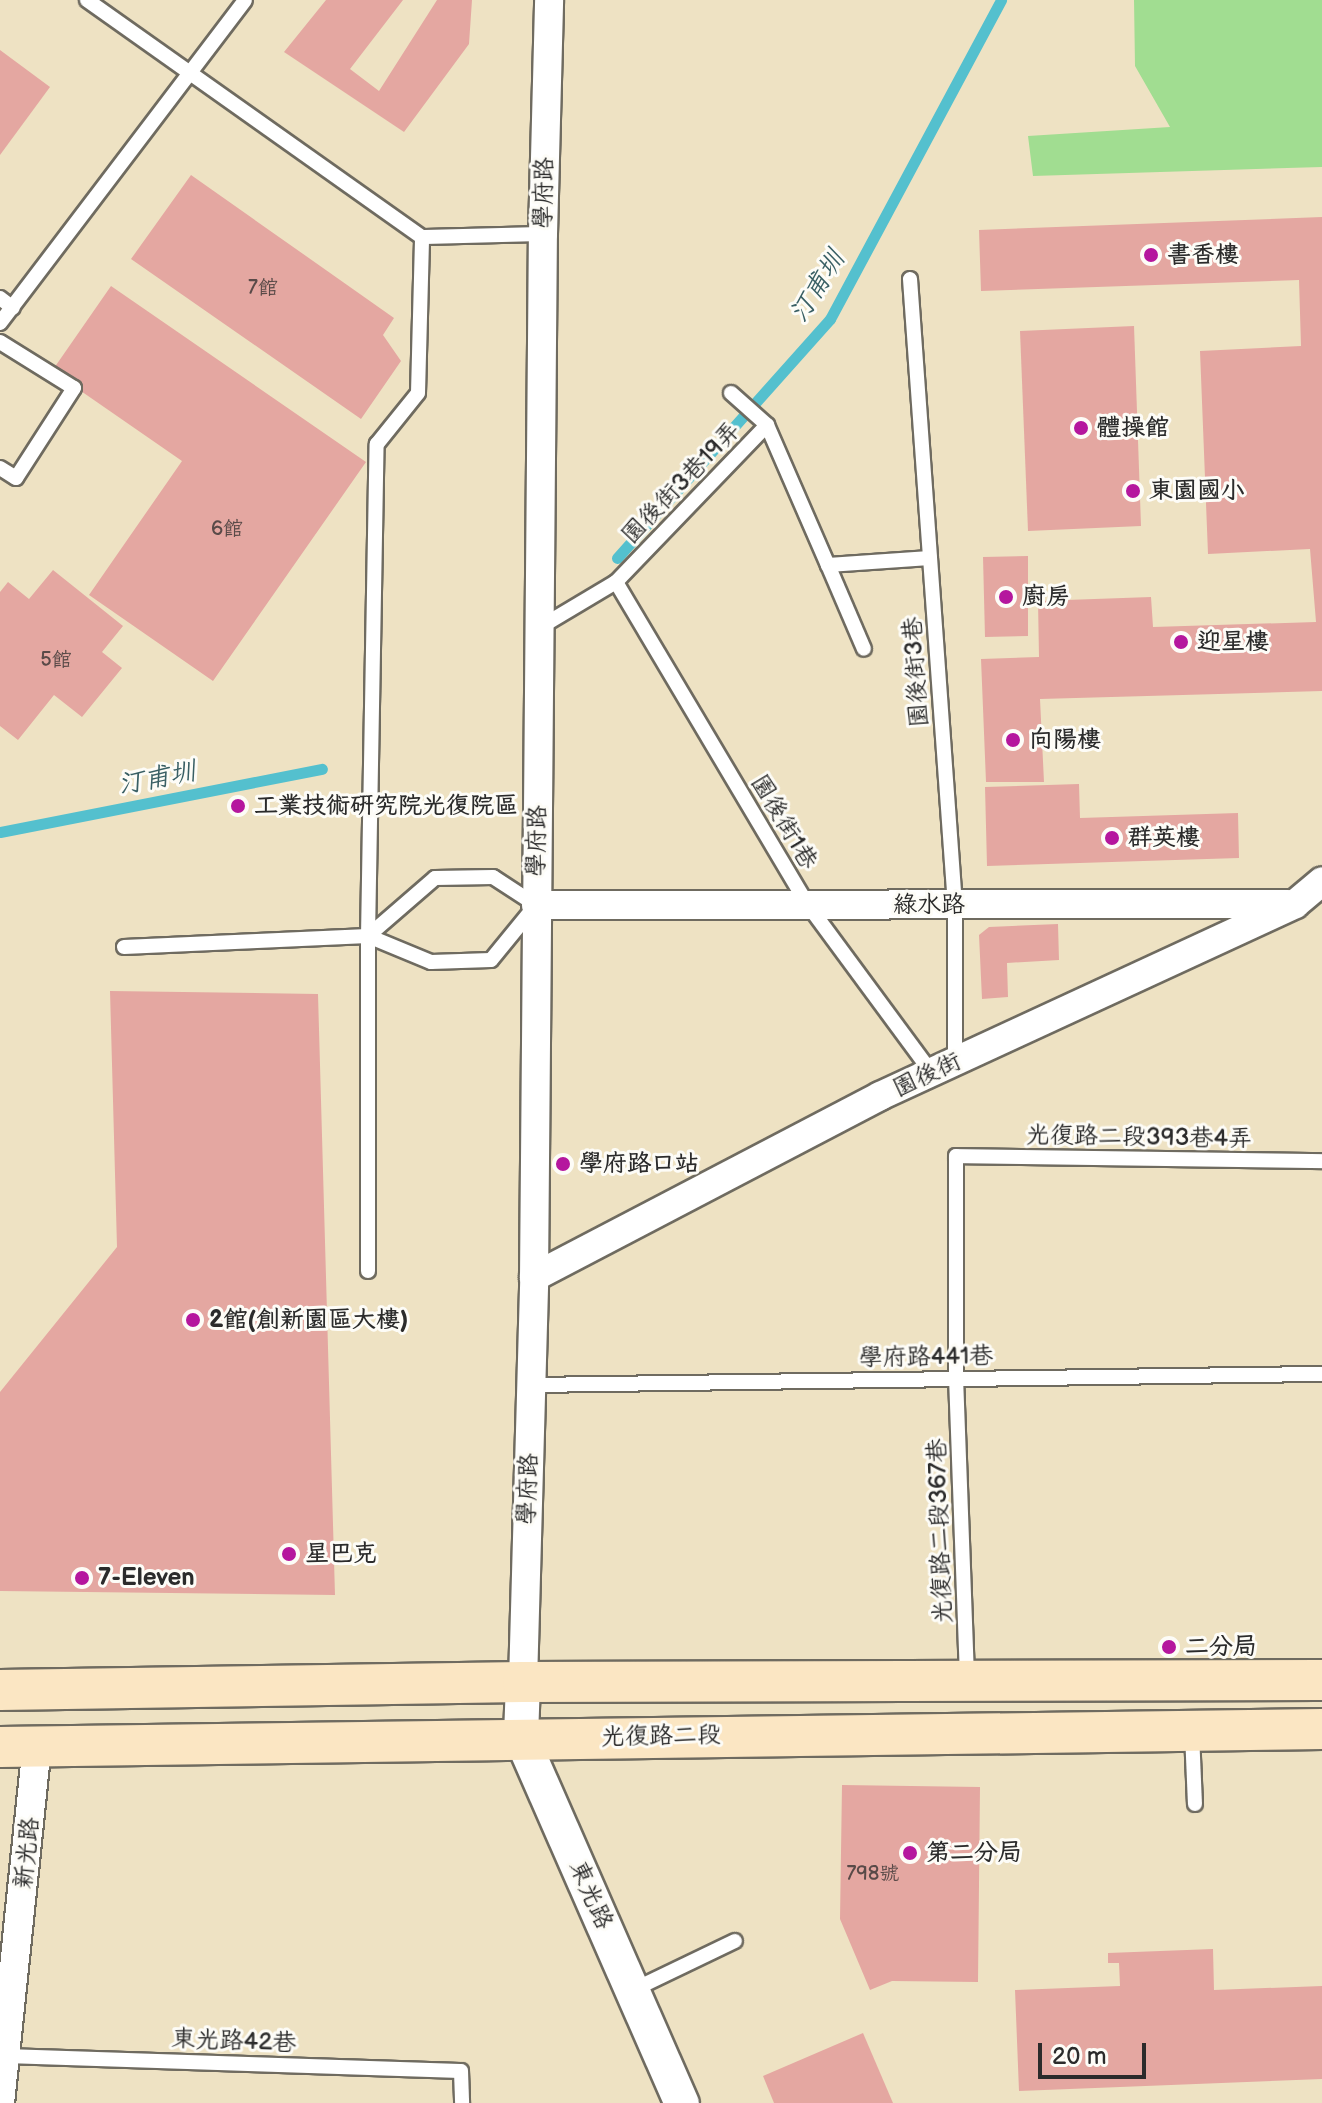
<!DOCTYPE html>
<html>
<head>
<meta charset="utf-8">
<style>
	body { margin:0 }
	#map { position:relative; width:1322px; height:2103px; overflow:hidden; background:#eee2c3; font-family:"Balsamiq Sans","LXGW WenKai TC",sans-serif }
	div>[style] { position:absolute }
	.green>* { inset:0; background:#a1dd91 }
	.stream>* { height:11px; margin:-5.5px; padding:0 5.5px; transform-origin:5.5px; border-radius:5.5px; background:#54c0ce }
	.building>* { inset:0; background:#e4a7a1 }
	.roads { filter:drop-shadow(2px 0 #6f6b60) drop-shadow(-2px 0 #6f6b60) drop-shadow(0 2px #6f6b60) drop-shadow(0 -2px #6f6b60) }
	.service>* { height:14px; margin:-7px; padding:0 7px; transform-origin:7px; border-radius:7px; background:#fff }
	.minor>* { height:28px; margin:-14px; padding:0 14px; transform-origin:14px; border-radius:14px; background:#fff }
	.tertiary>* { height:34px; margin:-17px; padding:0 17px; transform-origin:17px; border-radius:17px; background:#fff }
	.secondary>* { height:40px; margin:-20px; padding:0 20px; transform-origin:20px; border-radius:20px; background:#fbe6c3 }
	.dots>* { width:22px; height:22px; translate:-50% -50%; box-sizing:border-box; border:4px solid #fdfcf7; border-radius:50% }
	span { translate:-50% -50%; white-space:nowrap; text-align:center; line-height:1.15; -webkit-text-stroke:6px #fdfcf7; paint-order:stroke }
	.number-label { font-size:20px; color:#594a48 }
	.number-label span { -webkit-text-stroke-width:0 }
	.street-label { font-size:24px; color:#2b2b2b }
	.poi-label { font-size:24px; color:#2b2b2b; font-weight:700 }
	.left { translate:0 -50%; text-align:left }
	.water-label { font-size:26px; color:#395f64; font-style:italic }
	.scale { position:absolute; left:1038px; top:2043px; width:108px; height:36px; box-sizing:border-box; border:4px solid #2b2b2b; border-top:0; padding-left:10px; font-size:24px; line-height:28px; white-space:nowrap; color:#2b2b2b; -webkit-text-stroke:6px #fdfcf7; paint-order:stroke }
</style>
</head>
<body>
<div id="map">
	<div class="green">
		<i style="clip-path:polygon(1134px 0,1322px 0,1322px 167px,1033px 176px,1028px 136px,1170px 127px,1135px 66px)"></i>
	</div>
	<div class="stream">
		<i style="left:617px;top:558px;width:320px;rotate:-48.3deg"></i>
		<i style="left:830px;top:319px;width:362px;rotate:-61.8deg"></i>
		<i style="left:0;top:832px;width:328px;rotate:-11.1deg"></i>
	</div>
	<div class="building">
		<i style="clip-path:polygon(326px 0,403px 0,350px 69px,379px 91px,437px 0,472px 0,469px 44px,404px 132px,284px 52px)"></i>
		<i style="clip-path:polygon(0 50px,50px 87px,0 155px)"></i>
		<i style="clip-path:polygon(191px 175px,394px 318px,383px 335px,401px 361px,361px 419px,131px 259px)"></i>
		<i style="clip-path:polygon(1322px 217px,1322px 691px,1040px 699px,1044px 782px,986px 782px,981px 659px,1039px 657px,1038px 601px,1151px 597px,1153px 627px,1316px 622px,1310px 549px,1208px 554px,1200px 351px,1301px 346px,1299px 280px,981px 291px,979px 230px)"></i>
		<i style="clip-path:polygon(111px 286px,366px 462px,213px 681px,89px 595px,182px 461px,52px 371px)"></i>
		<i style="clip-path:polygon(1134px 326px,1141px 526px,1028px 531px,1020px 331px)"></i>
		<i style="clip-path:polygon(1028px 556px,1028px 636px,985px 637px,983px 557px)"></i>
		<i style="clip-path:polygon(53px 570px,123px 626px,102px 652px,122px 668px,82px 717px,54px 695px,18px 740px,0 726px,0 592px,8px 582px,29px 599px)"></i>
		<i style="clip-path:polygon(1079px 784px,1080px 818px,1238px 813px,1239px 858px,987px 866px,985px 787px)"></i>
		<i style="clip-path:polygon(1058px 924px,1059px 960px,1007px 963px,1008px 997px,982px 999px,979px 935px,989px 927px)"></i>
		<i style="clip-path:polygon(110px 991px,318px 994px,335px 1595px,0 1591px,0 1392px,117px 1247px)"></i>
		<i style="clip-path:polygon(842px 1785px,980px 1787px,978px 1982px,892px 1981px,870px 1990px,840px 1919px)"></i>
		<i style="clip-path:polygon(1213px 1949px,1214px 1990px,1322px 1986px,1322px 2079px,1019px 2091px,1015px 1990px,1120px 1986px,1119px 1963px,1108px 1963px,1108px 1953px)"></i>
		<i style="clip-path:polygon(863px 2033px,893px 2103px,774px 2103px,763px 2076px)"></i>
	</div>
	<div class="roads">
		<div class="service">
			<i style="left:87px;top:0;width:410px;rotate:35.3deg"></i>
			<i style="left:422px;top:237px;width:121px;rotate:-1.4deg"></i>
			<i style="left:910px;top:279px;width:628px;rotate:85.89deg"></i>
			<i style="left:955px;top:905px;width:157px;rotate:90deg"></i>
			<i style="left:0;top:298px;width:16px;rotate:38deg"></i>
			<i style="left:0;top:323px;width:405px;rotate:-52.8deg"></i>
			<i style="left:0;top:342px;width:87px;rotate:31.9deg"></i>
			<i style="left:74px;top:388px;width:107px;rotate:122.8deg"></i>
			<i style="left:16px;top:478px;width:19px;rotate:-148deg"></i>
			<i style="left:731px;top:393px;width:48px;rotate:41.6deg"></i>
			<i style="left:828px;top:565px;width:91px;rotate:66.8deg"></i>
			<i style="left:616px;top:582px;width:376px;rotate:59.3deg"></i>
			<i style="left:808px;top:905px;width:209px;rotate:53.6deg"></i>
			<i style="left:539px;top:628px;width:90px;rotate:-30.9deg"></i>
			<i style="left:616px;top:582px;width:218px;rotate:-46.1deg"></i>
			<i style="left:767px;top:425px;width:153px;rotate:66.5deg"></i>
			<i style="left:828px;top:565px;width:102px;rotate:-3.9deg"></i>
			<i style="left:124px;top:947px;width:244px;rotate:-2.6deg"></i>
			<i style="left:368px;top:936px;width:68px;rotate:22.4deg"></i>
			<i style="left:431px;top:962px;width:60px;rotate:-1.9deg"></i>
			<i style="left:491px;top:960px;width:71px;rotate:-50.7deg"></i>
			<i style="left:536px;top:905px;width:51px;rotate:-146.9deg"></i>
			<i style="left:493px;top:877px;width:58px;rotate:179deg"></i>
			<i style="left:435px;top:878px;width:89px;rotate:139.1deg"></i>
			<i style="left:368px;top:1271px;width:335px;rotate:-90deg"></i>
			<i style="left:368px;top:936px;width:492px;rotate:-89deg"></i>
			<i style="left:377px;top:444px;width:65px;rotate:-51.2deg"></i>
			<i style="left:418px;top:393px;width:156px;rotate:-88.5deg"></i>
			<i style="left:531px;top:1385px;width:791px;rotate:-0.8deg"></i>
			<i style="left:967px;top:1677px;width:298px;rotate:-92.1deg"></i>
			<i style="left:956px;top:1379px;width:223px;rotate:-90deg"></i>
			<i style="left:956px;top:1156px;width:366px;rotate:0.8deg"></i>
			<i style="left:1192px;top:1733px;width:71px;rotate:87.6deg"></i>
			<i style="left:633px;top:1990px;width:113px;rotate:-25.7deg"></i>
			<i style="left:5px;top:2056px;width:456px;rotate:1.9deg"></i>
			<i style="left:461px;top:2071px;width:32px;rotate:88deg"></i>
		</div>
		<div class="minor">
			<i style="left:536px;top:905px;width:752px;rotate:-0.08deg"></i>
			<i style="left:534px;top:1277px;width:390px;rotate:-27.6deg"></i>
			<i style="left:880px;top:1096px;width:457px;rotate:-24.8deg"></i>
			<i style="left:1295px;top:904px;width:35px;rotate:-40deg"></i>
			<i style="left:523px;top:1682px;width:405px;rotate:-88.4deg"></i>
			<i style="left:534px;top:1277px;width:1043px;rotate:-89.51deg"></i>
			<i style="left:543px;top:234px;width:234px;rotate:-88.5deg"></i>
			<i style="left:0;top:2103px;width:358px;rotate:-84.1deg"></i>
		</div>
		<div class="tertiary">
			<i style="left:523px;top:1682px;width:55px;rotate:92.1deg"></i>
			<i style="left:521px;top:1737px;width:400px;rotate:66.3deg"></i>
		</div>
		<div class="secondary">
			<i style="left:0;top:1690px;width:523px;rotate:-0.88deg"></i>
			<i style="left:523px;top:1682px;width:799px;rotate:-0.14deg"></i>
			<i style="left:0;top:1747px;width:1322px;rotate:-0.78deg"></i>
		</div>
	</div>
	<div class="dots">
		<i style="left:1151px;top:255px;background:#b5179e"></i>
		<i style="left:1081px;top:428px;background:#b5179e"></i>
		<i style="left:1133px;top:491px;background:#b5179e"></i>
		<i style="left:1006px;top:597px;background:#b5179e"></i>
		<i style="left:1181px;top:642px;background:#b5179e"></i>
		<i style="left:1013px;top:740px;background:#b5179e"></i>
		<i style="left:238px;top:806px;background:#b5179e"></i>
		<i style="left:1112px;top:838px;background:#b5179e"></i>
		<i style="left:563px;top:1164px;background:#b5179e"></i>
		<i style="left:193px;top:1320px;background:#b5179e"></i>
		<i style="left:289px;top:1554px;background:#b5179e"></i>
		<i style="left:82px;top:1578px;background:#b5179e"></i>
		<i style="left:1169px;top:1647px;background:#b5179e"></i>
		<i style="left:910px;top:1853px;background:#b5179e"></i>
	</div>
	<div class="number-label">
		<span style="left:263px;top:288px">7館</span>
		<span style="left:227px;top:529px">6館</span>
		<span style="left:56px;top:660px">5館</span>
		<span style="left:873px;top:1874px">798號</span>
	</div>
	<div class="street-label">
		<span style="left:544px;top:193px;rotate:-89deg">學府路</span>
		<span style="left:681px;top:483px;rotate:-46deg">園後街3巷19弄</span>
		<span style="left:916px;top:672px;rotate:-94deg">園後街3巷</span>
		<span style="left:784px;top:822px;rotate:59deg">園後街1巷</span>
		<span style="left:537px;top:841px;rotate:-89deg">學府路</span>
		<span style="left:929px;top:905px">綠水路</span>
		<span style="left:927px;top:1075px;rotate:-25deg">園後街</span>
		<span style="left:1139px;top:1137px;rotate:1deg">光復路二段393巷4弄</span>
		<span style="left:926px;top:1357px;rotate:-1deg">學府路441巷</span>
		<span style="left:528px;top:1489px;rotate:-88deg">學府路</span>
		<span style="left:940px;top:1531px;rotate:-92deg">光復路二段367巷</span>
		<span style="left:661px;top:1736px;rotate:-1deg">光復路二段</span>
		<span style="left:27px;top:1853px;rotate:-84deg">新光路</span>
		<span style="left:591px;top:1895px;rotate:66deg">東光路</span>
		<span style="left:234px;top:2041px;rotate:2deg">東光路42巷</span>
	</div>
	<div class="poi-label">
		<span class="left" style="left:1167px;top:255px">書香樓</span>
		<span class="left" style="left:1097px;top:428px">體操館</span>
		<span class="left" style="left:1149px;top:491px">東園國小</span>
		<span class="left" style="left:1022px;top:597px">廚房</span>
		<span class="left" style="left:1197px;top:642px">迎星樓</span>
		<span class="left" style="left:1029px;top:740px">向陽樓</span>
		<span class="left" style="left:254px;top:806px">工業技術研究院光復院區</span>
		<span class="left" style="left:1128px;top:838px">群英樓</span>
		<span class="left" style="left:579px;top:1164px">學府路口站</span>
		<span class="left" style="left:209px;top:1320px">2館(創新園區大樓)</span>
		<span class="left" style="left:305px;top:1554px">星巴克</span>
		<span class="left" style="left:98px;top:1578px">7-Eleven</span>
		<span class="left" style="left:1185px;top:1647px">二分局</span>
		<span class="left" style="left:926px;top:1853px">第二分局</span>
	</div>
	<div class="water-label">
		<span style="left:818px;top:287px;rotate:-58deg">汀甫圳</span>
		<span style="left:157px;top:779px;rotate:-11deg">汀甫圳</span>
	</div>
	<div class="scale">20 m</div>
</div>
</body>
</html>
